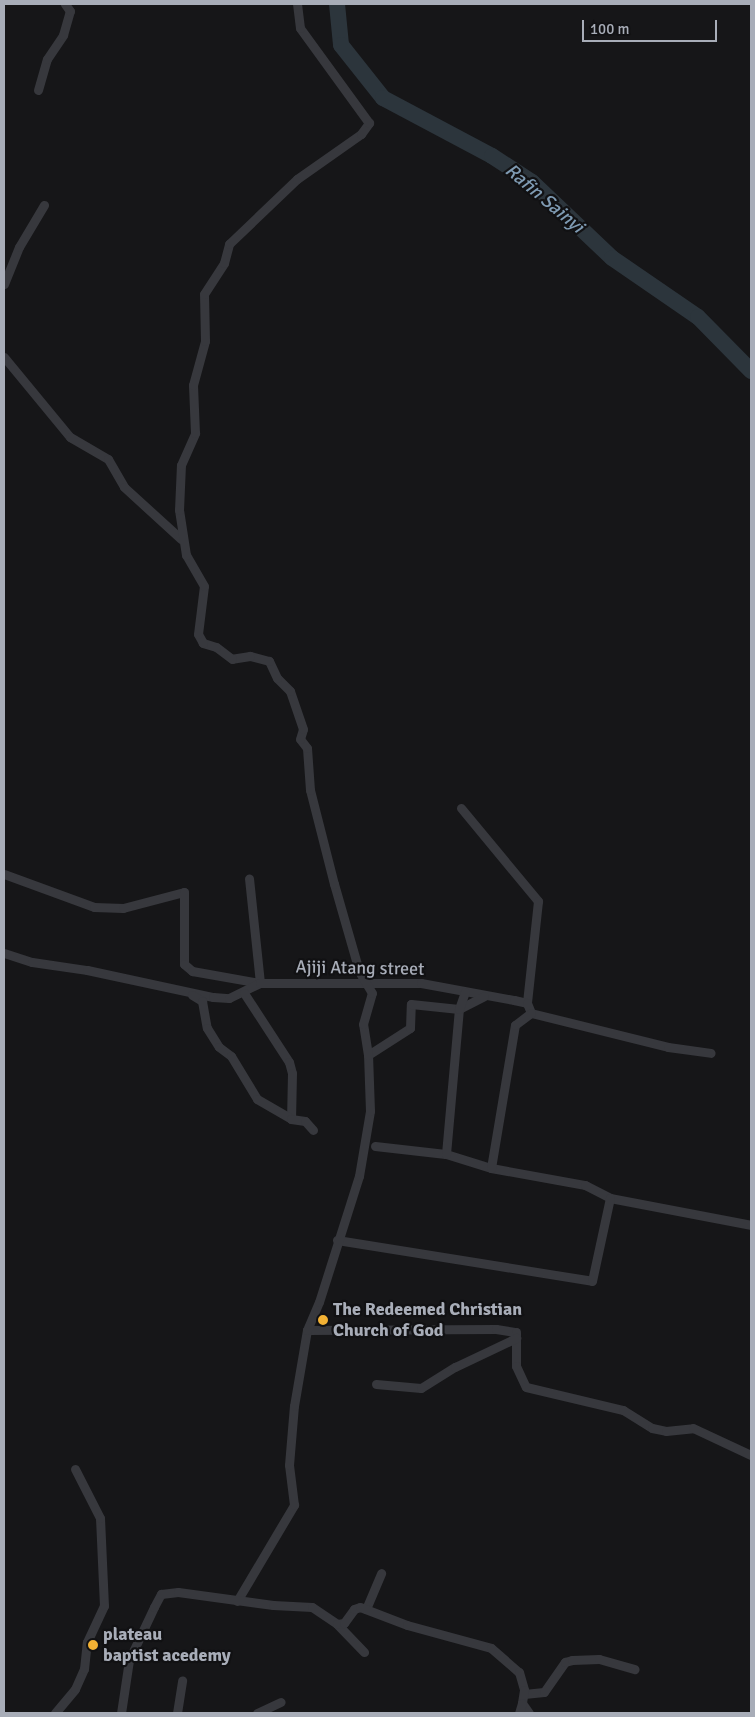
<!DOCTYPE html>
<html>
<head>
<meta charset="utf-8">
<style>
	body { margin:0 }
	#map { position:relative; width:755px; height:1717px; overflow:hidden; background:#161618; font-family:Signika,sans-serif }
	div>[style] { position:absolute }
	.river>* { height:16px; margin:-8px; padding:0 8px; transform-origin:8px; border-radius:8px; background:#2c353c }
	.street>* { height:9px; margin:-4.5px; padding:0 4.5px; transform-origin:4.5px; border-radius:4.5px; background:#37383d }
	.dots>* { width:14px; height:14px; translate:-50% -50%; box-sizing:border-box; border:2px solid #111113; border-radius:50% }
	span { translate:-50% -50%; white-space:nowrap; text-align:center; line-height:1.15; -webkit-text-stroke:4.5px #111113; paint-order:stroke }
	.street-label { font-size:18px; color:#a8adb8 }
	.poi-label { font-size:18px; color:#a8adb8; font-weight:700 }
	.left { translate:0 -50%; text-align:left }
	.water-label { font-size:19px; color:#7f9bb3; font-style:italic }
	.frame { position:absolute; inset:0; border:5px solid #a8adb8; pointer-events:none }
	.scale { position:absolute; left:582px; top:20px; width:135px; height:22px; box-sizing:border-box; border:2px solid #a8adb8; border-top:0; padding-left:6px; font-size:15px; line-height:18px; white-space:nowrap; color:#a8adb8; -webkit-text-stroke:4px #111113; paint-order:stroke }
</style>
</head>
<body>
<div id="map">
	<div class="river">
		<i style="left:337px;top:4px;width:41px;rotate:84.4deg"></i>
		<i style="left:341px;top:45px;width:68px;rotate:51.6deg"></i>
		<i style="left:383px;top:98px;width:123px;rotate:28deg"></i>
		<i style="left:492px;top:156px;width:48px;rotate:33deg"></i>
		<i style="left:532px;top:182px;width:110px;rotate:43.5deg"></i>
		<i style="left:612px;top:258px;width:104px;rotate:34.5deg"></i>
		<i style="left:698px;top:317px;width:76px;rotate:45.5deg"></i>
	</div>
	<div class="street">
		<i style="left:38px;top:90px;width:32px;rotate:-74deg"></i>
		<i style="left:47px;top:59px;width:29px;rotate:-56deg"></i>
		<i style="left:63px;top:35px;width:25px;rotate:-74deg"></i>
		<i style="left:70px;top:11px;width:9px;rotate:-126deg"></i>
		<i style="left:4px;top:284px;width:40px;rotate:-68deg"></i>
		<i style="left:19px;top:247px;width:49px;rotate:-59.2deg"></i>
		<i style="left:4px;top:357px;width:104px;rotate:50.5deg"></i>
		<i style="left:70px;top:437px;width:44px;rotate:30.1deg"></i>
		<i style="left:108px;top:459px;width:32px;rotate:60deg"></i>
		<i style="left:124px;top:487px;width:77px;rotate:42.4deg"></i>
		<i style="left:461px;top:808px;width:121px;rotate:50.4deg"></i>
		<i style="left:538px;top:901px;width:103px;rotate:96.2deg"></i>
		<i style="left:4px;top:874px;width:96px;rotate:20.1deg"></i>
		<i style="left:94px;top:907px;width:29px;rotate:2deg"></i>
		<i style="left:123px;top:908px;width:63px;rotate:-14.7deg"></i>
		<i style="left:184px;top:892px;width:72px;rotate:90deg"></i>
		<i style="left:184px;top:964px;width:11px;rotate:41deg"></i>
		<i style="left:192px;top:971px;width:69px;rotate:10deg"></i>
		<i style="left:260px;top:983px;width:105px;rotate:-96deg"></i>
		<i style="left:4px;top:953px;width:29px;rotate:18deg"></i>
		<i style="left:32px;top:962px;width:56px;rotate:8.3deg"></i>
		<i style="left:87px;top:970px;width:129px;rotate:12.1deg"></i>
		<i style="left:213px;top:997px;width:16px;rotate:4deg"></i>
		<i style="left:229px;top:998px;width:34px;rotate:-26deg"></i>
		<i style="left:260px;top:983px;width:161px"></i>
		<i style="left:421px;top:983px;width:95px;rotate:10.4deg"></i>
		<i style="left:514px;top:1000px;width:13px;rotate:13deg"></i>
		<i style="left:527px;top:1003px;width:11px;rotate:68deg"></i>
		<i style="left:531px;top:1013px;width:141px;rotate:13.9deg"></i>
		<i style="left:668px;top:1047px;width:43px;rotate:7.9deg"></i>
		<i style="left:244px;top:993px;width:82px;rotate:56.9deg"></i>
		<i style="left:289px;top:1062px;width:11px;rotate:75deg"></i>
		<i style="left:292px;top:1073px;width:46px;rotate:91.2deg"></i>
		<i style="left:192px;top:995px;width:12px;rotate:31deg"></i>
		<i style="left:202px;top:1001px;width:27px;rotate:80deg"></i>
		<i style="left:207px;top:1028px;width:22px;rotate:58deg"></i>
		<i style="left:219px;top:1047px;width:15px;rotate:37deg"></i>
		<i style="left:231px;top:1056px;width:50px;rotate:58.8deg"></i>
		<i style="left:257px;top:1099px;width:39px;rotate:30deg"></i>
		<i style="left:291px;top:1119px;width:14px;rotate:8deg"></i>
		<i style="left:305px;top:1121px;width:12px;rotate:48deg"></i>
		<i style="left:368px;top:1055px;width:50px;rotate:-32.7deg"></i>
		<i style="left:410px;top:1028px;width:24px;rotate:-88deg"></i>
		<i style="left:411px;top:1004px;width:48px;rotate:5.9deg"></i>
		<i style="left:459px;top:1009px;width:28px;rotate:-27deg"></i>
		<i style="left:375px;top:1146px;width:71px;rotate:6.4deg"></i>
		<i style="left:446px;top:1154px;width:47px;rotate:17.3deg"></i>
		<i style="left:491px;top:1168px;width:96px;rotate:10.3deg"></i>
		<i style="left:585px;top:1185px;width:28px;rotate:27deg"></i>
		<i style="left:610px;top:1198px;width:144px;rotate:10.8deg"></i>
		<i style="left:446px;top:1154px;width:146px;rotate:-84.9deg"></i>
		<i style="left:459px;top:1009px;width:18px;rotate:-71deg"></i>
		<i style="left:491px;top:1168px;width:145px;rotate:-80.5deg"></i>
		<i style="left:515px;top:1025px;width:20px;rotate:-37deg"></i>
		<i style="left:337px;top:1240px;width:258px;rotate:9.1deg"></i>
		<i style="left:592px;top:1281px;width:85px;rotate:-77.8deg"></i>
		<i style="left:307px;top:1330px;width:189px;rotate:-0.3deg"></i>
		<i style="left:496px;top:1329px;width:20px;rotate:9deg"></i>
		<i style="left:516px;top:1332px;width:34px;rotate:90deg"></i>
		<i style="left:516px;top:1366px;width:23px;rotate:65deg"></i>
		<i style="left:526px;top:1387px;width:100px;rotate:13.3deg"></i>
		<i style="left:623px;top:1410px;width:34px;rotate:32deg"></i>
		<i style="left:652px;top:1428px;width:14px;rotate:12deg"></i>
		<i style="left:666px;top:1431px;width:27px;rotate:-6deg"></i>
		<i style="left:693px;top:1428px;width:64px;rotate:25deg"></i>
		<i style="left:376px;top:1384px;width:45px;rotate:5.1deg"></i>
		<i style="left:421px;top:1388px;width:40px;rotate:-32deg"></i>
		<i style="left:455px;top:1367px;width:68px;rotate:-25.4deg"></i>
		<i style="left:237px;top:1601px;width:112px;rotate:-59.3deg"></i>
		<i style="left:294px;top:1505px;width:40px;rotate:-97.1deg"></i>
		<i style="left:289px;top:1465px;width:59px;rotate:-85.2deg"></i>
		<i style="left:294px;top:1406px;width:77px;rotate:-80.3deg"></i>
		<i style="left:307px;top:1330px;width:30px;rotate:-67deg"></i>
		<i style="left:319px;top:1302px;width:132px;rotate:-72.4deg"></i>
		<i style="left:359px;top:1176px;width:66px;rotate:-80.4deg"></i>
		<i style="left:370px;top:1111px;width:56px;rotate:-92deg"></i>
		<i style="left:368px;top:1055px;width:31px;rotate:-99deg"></i>
		<i style="left:363px;top:1024px;width:32px;rotate:-74deg"></i>
		<i style="left:372px;top:993px;width:26px;rotate:-121deg"></i>
		<i style="left:359px;top:971px;width:91px;rotate:-106deg"></i>
		<i style="left:334px;top:884px;width:97px;rotate:-104.3deg"></i>
		<i style="left:310px;top:790px;width:42px;rotate:-94.1deg"></i>
		<i style="left:307px;top:748px;width:11px;rotate:-128deg"></i>
		<i style="left:300px;top:739px;width:10px;rotate:-73deg"></i>
		<i style="left:303px;top:729px;width:40px;rotate:-108.9deg"></i>
		<i style="left:290px;top:691px;width:18px;rotate:-135deg"></i>
		<i style="left:277px;top:678px;width:19px;rotate:-115deg"></i>
		<i style="left:269px;top:661px;width:20px;rotate:-165deg"></i>
		<i style="left:250px;top:656px;width:18px;rotate:171deg"></i>
		<i style="left:232px;top:659px;width:20px;rotate:-143deg"></i>
		<i style="left:216px;top:647px;width:14px;rotate:-163deg"></i>
		<i style="left:203px;top:643px;width:10px;rotate:-119deg"></i>
		<i style="left:198px;top:634px;width:48px;rotate:-82.9deg"></i>
		<i style="left:204px;top:586px;width:36px;rotate:-120deg"></i>
		<i style="left:186px;top:555px;width:46px;rotate:-98.8deg"></i>
		<i style="left:179px;top:510px;width:45px;rotate:-87.5deg"></i>
		<i style="left:181px;top:465px;width:35px;rotate:-66deg"></i>
		<i style="left:195px;top:433px;width:48px;rotate:-92.4deg"></i>
		<i style="left:193px;top:385px;width:46px;rotate:-74.7deg"></i>
		<i style="left:205px;top:341px;width:47px;rotate:-91.2deg"></i>
		<i style="left:204px;top:294px;width:37px;rotate:-57deg"></i>
		<i style="left:224px;top:263px;width:20px;rotate:-75deg"></i>
		<i style="left:229px;top:244px;width:94px;rotate:-43.7deg"></i>
		<i style="left:297px;top:179px;width:78px;rotate:-35.1deg"></i>
		<i style="left:361px;top:134px;width:14px;rotate:-54deg"></i>
		<i style="left:369px;top:123px;width:117px;rotate:-126deg"></i>
		<i style="left:300px;top:28px;width:24px;rotate:-97deg"></i>
		<i style="left:366px;top:1609px;width:39px;rotate:-67deg"></i>
		<i style="left:337px;top:1624px;width:39px;rotate:46deg"></i>
		<i style="left:524px;top:1694px;width:20px;rotate:-6deg"></i>
		<i style="left:544px;top:1692px;width:37px;rotate:-55deg"></i>
		<i style="left:565px;top:1662px;width:7px;rotate:-16deg"></i>
		<i style="left:572px;top:1660px;width:27px;rotate:-2deg"></i>
		<i style="left:599px;top:1659px;width:37px;rotate:16deg"></i>
		<i style="left:55px;top:1713px;width:31px;rotate:-50deg"></i>
		<i style="left:75px;top:1689px;width:22px;rotate:-66deg"></i>
		<i style="left:84px;top:1669px;width:27px;rotate:-84deg"></i>
		<i style="left:87px;top:1642px;width:40px;rotate:-65deg"></i>
		<i style="left:104px;top:1606px;width:88px;rotate:-92.6deg"></i>
		<i style="left:100px;top:1518px;width:55px;rotate:-117deg"></i>
		<i style="left:121px;top:1713px;width:54px;rotate:-81.4deg"></i>
		<i style="left:129px;top:1660px;width:59px;rotate:-64.7deg"></i>
		<i style="left:154px;top:1607px;width:15px;rotate:-62deg"></i>
		<i style="left:161px;top:1594px;width:17px;rotate:-7deg"></i>
		<i style="left:178px;top:1592px;width:96px;rotate:7.8deg"></i>
		<i style="left:273px;top:1605px;width:39px;rotate:3deg"></i>
		<i style="left:312px;top:1607px;width:30px;rotate:34deg"></i>
		<i style="left:337px;top:1624px;width:7px;rotate:-8deg"></i>
		<i style="left:344px;top:1623px;width:17px;rotate:-54deg"></i>
		<i style="left:354px;top:1609px;width:6px;rotate:-18deg"></i>
		<i style="left:360px;top:1607px;width:50px;rotate:21deg"></i>
		<i style="left:407px;top:1625px;width:87px;rotate:15.3deg"></i>
		<i style="left:491px;top:1648px;width:37px;rotate:41deg"></i>
		<i style="left:519px;top:1672px;width:19px;rotate:74deg"></i>
		<i style="left:524px;top:1690px;width:13px;rotate:99deg"></i>
		<i style="left:522px;top:1703px;width:12px;rotate:55deg"></i>
		<i style="left:177px;top:1713px;width:33px;rotate:-81deg"></i>
		<i style="left:257px;top:1713px;width:26px;rotate:-25deg"></i>
		<i style="left:519px;top:1713px;width:10px;rotate:-73deg"></i>
	</div>
	<div class="dots">
		<i style="left:323px;top:1320px;background:#f2b134"></i>
		<i style="left:93px;top:1645px;background:#f2b134"></i>
	</div>
	<div class="street-label">
		<span style="left:360px;top:968px;rotate:1deg">Ajiji Atang street</span>
	</div>
	<div class="poi-label">
		<span class="left" style="left:333px;top:1320px">The Redeemed Christian<br>Church of God</span>
		<span class="left" style="left:103px;top:1645px">plateau<br>baptist acedemy</span>
	</div>
	<div class="water-label">
		<span style="left:544px;top:199px;rotate:40deg">Rafin Sainyi</span>
	</div>
	<div class="frame"></div>
	<div class="scale">100 m</div>
</div>
</body>
</html>
